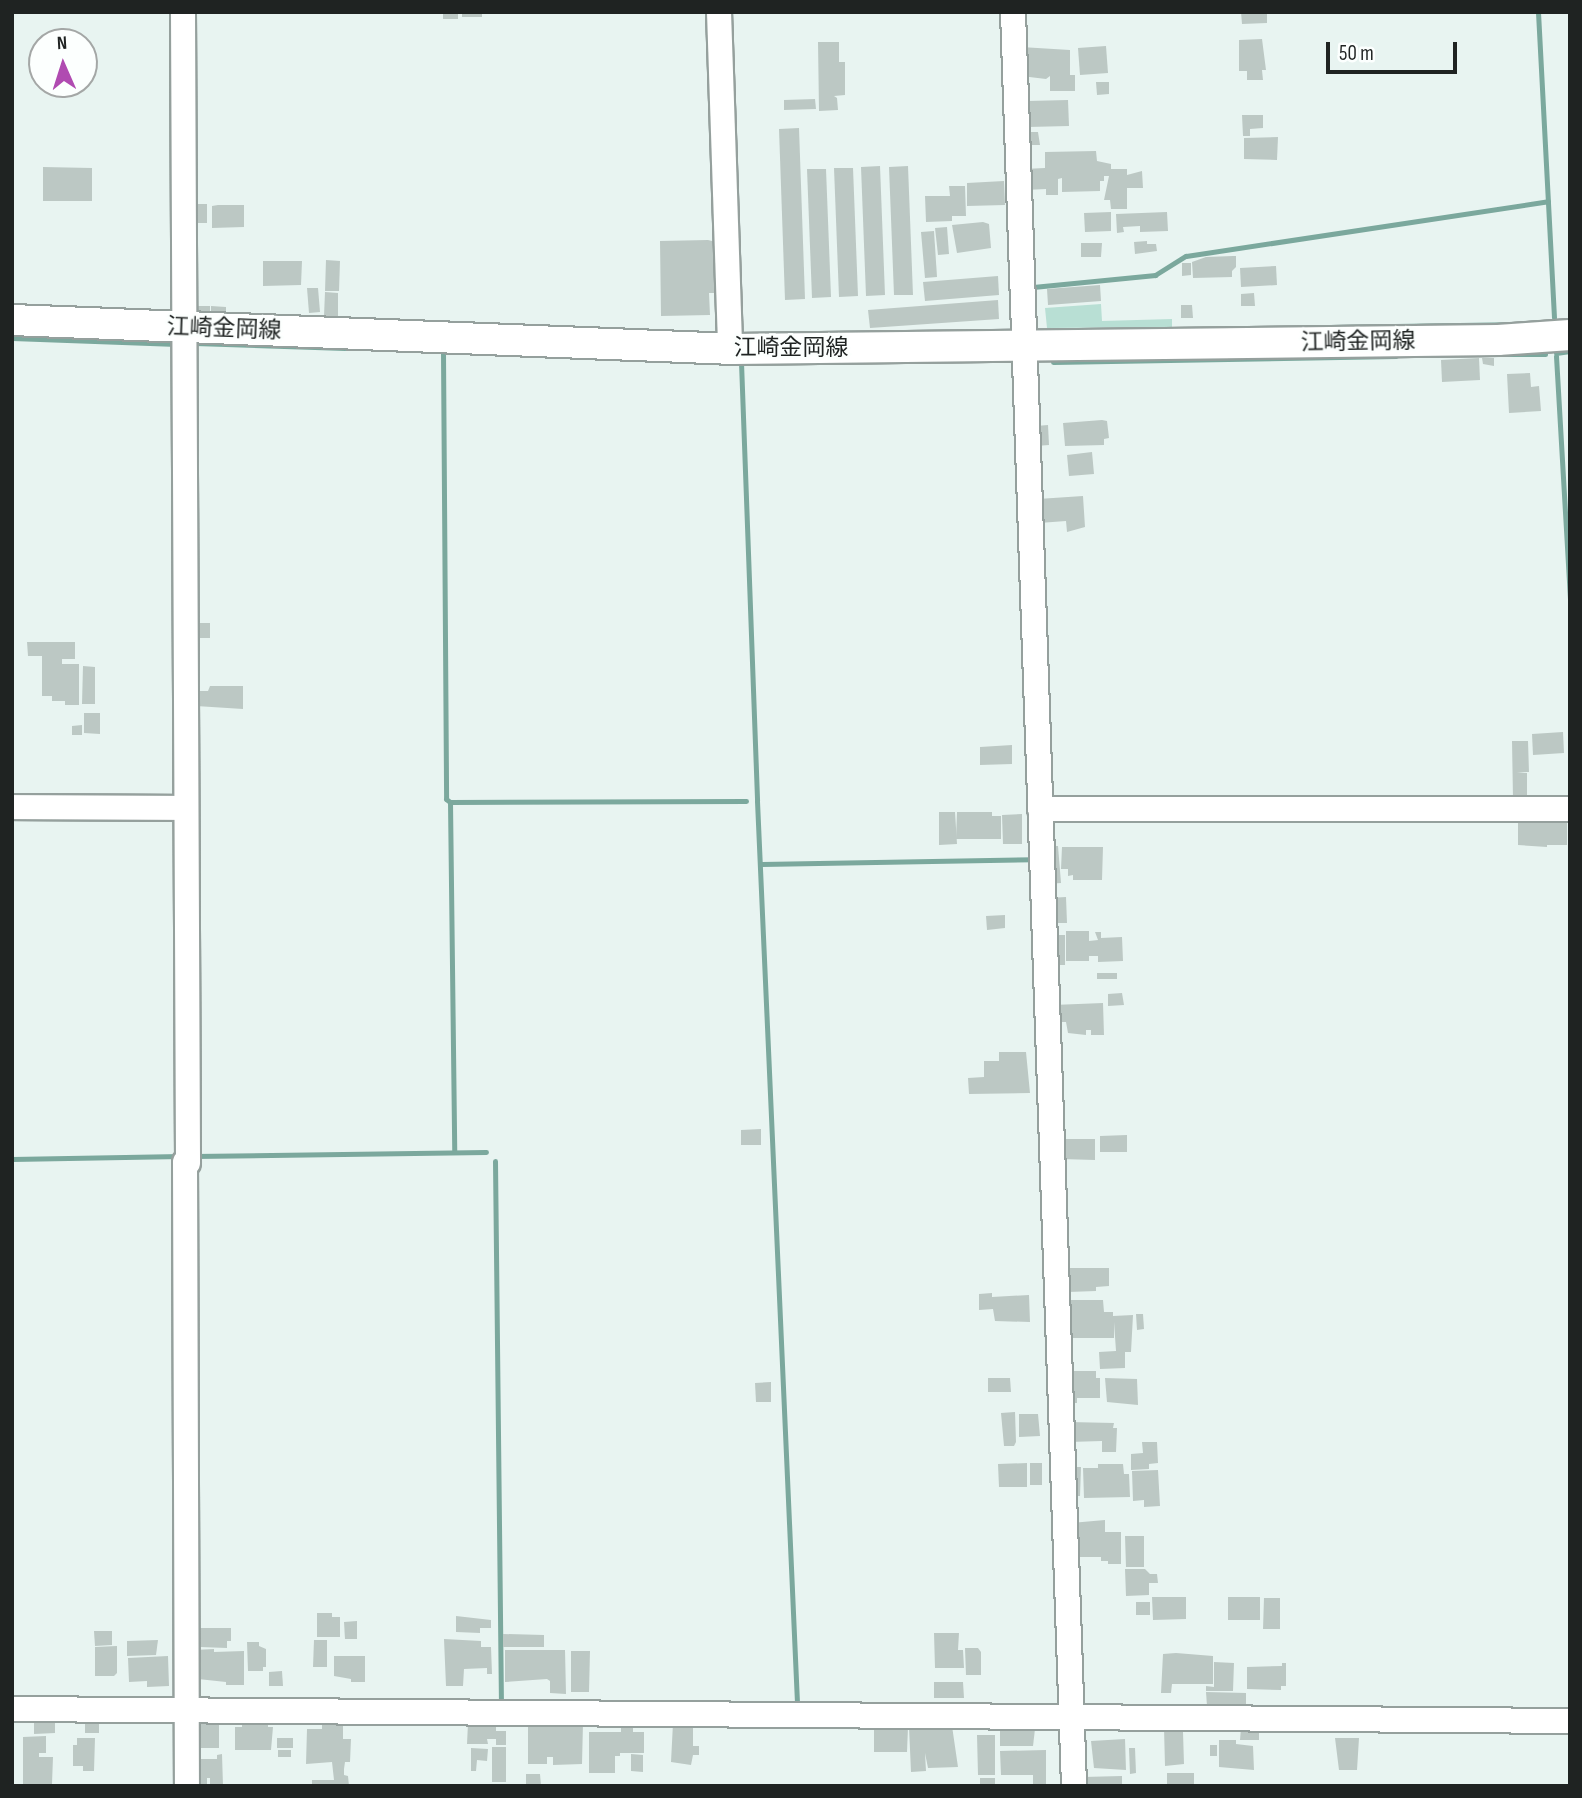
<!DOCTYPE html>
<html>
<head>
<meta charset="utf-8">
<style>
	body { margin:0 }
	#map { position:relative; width:1582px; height:1798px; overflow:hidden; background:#e8f4f1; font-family:"Sofia Sans Condensed","Noto Sans JP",sans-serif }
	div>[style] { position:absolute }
	.green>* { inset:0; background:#b8dfd4 }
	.stream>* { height:5px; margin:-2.5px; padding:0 2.5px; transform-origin:2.5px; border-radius:2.5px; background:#7ba89d }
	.building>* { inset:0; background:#bcc8c4 }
	.roads { filter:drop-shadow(2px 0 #95a09d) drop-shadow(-2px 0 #95a09d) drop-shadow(0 2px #95a09d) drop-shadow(0 -2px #95a09d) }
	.minor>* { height:24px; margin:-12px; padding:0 12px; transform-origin:12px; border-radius:12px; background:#fff }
	.major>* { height:30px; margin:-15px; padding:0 15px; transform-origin:15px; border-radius:15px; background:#fff }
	span { translate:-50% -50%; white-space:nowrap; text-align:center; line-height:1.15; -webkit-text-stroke:5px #fcfffe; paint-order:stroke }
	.street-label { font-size:23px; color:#1f2322 }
	.frame { position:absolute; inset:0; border:14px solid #1f2322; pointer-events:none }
	.north { position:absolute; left:28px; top:28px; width:70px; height:70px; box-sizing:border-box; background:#fcfffe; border:2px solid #a4a7a6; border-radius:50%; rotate:357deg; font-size:19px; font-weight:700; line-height:28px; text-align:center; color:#1f2322 }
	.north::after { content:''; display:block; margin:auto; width:24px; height:32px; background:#b04bb1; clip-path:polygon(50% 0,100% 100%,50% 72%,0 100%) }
	.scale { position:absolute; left:1326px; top:42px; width:131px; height:32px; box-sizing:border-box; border:4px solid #1f2322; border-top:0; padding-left:9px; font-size:21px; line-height:24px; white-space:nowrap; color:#1f2322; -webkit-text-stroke:5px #fcfffe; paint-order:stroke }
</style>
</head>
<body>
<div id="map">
	<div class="green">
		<i style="clip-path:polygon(1101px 304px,1102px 321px,1172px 319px,1172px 327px,1047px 328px,1045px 308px)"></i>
	</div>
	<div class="stream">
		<i style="left:1538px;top:12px;width:306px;rotate:87deg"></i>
		<i style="left:1033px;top:287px;width:123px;rotate:-5.6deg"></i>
		<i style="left:1155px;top:275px;width:36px;rotate:-32deg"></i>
		<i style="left:1186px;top:256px;width:366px;rotate:-8.6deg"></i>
		<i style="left:1330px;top:327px;width:193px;rotate:-0.9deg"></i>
		<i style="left:12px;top:338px;width:165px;rotate:2.1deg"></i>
		<i style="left:195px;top:343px;width:150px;rotate:1.9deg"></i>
		<i style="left:443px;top:352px;width:447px;rotate:89.6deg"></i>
		<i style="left:446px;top:799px;width:5px;rotate:37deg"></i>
		<i style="left:450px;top:802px;width:296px;rotate:-0.2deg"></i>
		<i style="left:1556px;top:353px;width:14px;rotate:-8deg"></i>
		<i style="left:1504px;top:354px;width:41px"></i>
		<i style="left:1556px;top:356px;width:246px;rotate:86.7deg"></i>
		<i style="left:741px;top:362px;width:439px;rotate:87.9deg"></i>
		<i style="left:757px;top:801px;width:904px;rotate:87.46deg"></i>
		<i style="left:1053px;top:362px;width:343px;rotate:-1deg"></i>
		<i style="left:450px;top:802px;width:350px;rotate:89.3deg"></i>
		<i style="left:760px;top:864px;width:273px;rotate:-1deg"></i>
		<i style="left:194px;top:1156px;width:292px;rotate:-0.8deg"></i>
		<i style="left:12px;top:1159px;width:169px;rotate:-1deg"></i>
		<i style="left:495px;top:1161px;width:543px;rotate:89.37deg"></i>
	</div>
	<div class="building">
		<i style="clip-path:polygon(443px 12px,458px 12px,458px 19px,443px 19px)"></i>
		<i style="clip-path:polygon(462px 12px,482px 12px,482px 17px,462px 17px)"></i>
		<i style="clip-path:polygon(1241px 12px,1267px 12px,1267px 23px,1242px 24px)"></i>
		<i style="clip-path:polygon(1262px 39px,1266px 70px,1262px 70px,1263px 80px,1247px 80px,1247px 71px,1239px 71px,1239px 40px)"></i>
		<i style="clip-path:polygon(818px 42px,839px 42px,839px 62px,845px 62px,845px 95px,834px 96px,837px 98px,838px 110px,819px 111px)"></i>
		<i style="clip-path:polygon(1106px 46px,1108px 73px,1080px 75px,1078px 48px)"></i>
		<i style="clip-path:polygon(1021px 47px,1070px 50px,1070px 75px,1075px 75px,1075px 91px,1050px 91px,1050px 76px,1046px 79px,1021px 76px)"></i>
		<i style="clip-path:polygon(1096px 82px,1109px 82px,1109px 94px,1097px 95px)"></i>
		<i style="clip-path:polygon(815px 99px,816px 109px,784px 110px,784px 100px)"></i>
		<i style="clip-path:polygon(1068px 100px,1069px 126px,1028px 127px,1028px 101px)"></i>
		<i style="clip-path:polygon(1242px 115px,1263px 115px,1263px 128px,1250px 129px,1250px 136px,1243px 136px)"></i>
		<i style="clip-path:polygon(799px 128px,805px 299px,785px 300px,779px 129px)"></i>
		<i style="clip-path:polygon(1024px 132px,1038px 132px,1040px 145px,1024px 145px)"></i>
		<i style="clip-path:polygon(1278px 137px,1277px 160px,1244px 159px,1244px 138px)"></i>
		<i style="clip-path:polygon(1096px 151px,1097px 161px,1111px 164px,1111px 169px,1127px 169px,1127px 175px,1142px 171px,1143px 188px,1127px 188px,1127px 209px,1111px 209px,1110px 200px,1104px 200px,1109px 176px,1104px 176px,1104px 181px,1100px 181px,1100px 191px,1062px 192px,1062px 178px,1058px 179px,1058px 195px,1046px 195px,1046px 189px,1025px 190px,1024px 169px,1045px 168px,1045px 152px)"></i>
		<i style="clip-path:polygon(880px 166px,885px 295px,866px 296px,861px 167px)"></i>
		<i style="clip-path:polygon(908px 166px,913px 295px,894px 295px,889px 167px)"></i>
		<i style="clip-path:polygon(43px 167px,92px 168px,92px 201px,43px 201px)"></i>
		<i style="clip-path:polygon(834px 168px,853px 168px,858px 296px,839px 297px)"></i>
		<i style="clip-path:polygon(807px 169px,826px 169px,831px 297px,812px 298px)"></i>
		<i style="clip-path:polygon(1004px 181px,1005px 205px,967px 206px,967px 183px)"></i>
		<i style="clip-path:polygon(949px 186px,965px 186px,966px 216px,952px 216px,952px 221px,926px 222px,925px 196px,950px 196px)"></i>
		<i style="clip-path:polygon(193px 204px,207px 204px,207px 223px,193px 223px)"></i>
		<i style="clip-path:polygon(218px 205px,244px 205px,244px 227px,212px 228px,212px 206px)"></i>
		<i style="clip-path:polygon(1111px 212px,1111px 231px,1085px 232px,1084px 213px)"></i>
		<i style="clip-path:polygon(1167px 212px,1168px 231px,1140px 232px,1140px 226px,1123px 227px,1124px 232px,1117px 233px,1116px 214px)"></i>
		<i style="clip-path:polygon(983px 222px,989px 224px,991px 248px,957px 253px,952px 225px)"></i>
		<i style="clip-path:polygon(947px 227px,949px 254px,938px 255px,935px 228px)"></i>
		<i style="clip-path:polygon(934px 231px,937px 277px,925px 278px,921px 232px)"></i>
		<i style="clip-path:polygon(708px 240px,716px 242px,717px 293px,709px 293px,710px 315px,661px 316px,660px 241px)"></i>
		<i style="clip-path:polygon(1147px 241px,1147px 244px,1156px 244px,1157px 251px,1135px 254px,1134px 242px)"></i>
		<i style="clip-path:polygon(1081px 243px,1102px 243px,1101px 257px,1081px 257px)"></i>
		<i style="clip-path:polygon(1233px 256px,1236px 256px,1236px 267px,1232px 271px,1232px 277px,1193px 278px,1192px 262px,1206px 257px)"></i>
		<i style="clip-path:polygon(326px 260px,340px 261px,339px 291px,325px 291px)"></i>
		<i style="clip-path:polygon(263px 261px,302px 261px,301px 285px,263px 286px)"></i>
		<i style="clip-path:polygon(1182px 263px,1191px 263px,1191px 275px,1182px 276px)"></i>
		<i style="clip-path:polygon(1276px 266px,1277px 285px,1241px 287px,1240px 268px)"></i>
		<i style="clip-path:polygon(998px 276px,999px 295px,925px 301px,923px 282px)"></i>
		<i style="clip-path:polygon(1100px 285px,1101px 301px,1048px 305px,1047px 289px)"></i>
		<i style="clip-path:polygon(307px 288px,318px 288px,320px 312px,309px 313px)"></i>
		<i style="clip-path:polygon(325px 292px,338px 293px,338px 316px,324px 316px)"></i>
		<i style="clip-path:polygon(1254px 293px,1255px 306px,1241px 306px,1241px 294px)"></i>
		<i style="clip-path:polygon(998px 300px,999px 319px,870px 328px,868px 310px)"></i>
		<i style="clip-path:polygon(1181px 305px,1192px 305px,1193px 318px,1181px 318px)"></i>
		<i style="clip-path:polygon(197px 306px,210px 306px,210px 313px,196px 312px)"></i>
		<i style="clip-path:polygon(211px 306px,226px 307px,226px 313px,211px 313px)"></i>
		<i style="clip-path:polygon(1479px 358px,1480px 380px,1442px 382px,1441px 360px)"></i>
		<i style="clip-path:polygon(1482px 358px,1494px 358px,1494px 366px,1483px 364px)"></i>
		<i style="clip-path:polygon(1530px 373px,1531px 387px,1539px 386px,1541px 411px,1509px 413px,1507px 374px)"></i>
		<i style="clip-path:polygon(1102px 420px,1107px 421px,1109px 438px,1104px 439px,1104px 445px,1065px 446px,1063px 423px)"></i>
		<i style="clip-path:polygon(1048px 425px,1049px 445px,1036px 446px,1036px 426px)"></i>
		<i style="clip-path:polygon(1092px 452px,1094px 474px,1069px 476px,1067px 455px)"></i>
		<i style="clip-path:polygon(1083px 496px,1085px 527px,1067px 532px,1066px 521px,1039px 523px,1038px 499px)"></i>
		<i style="clip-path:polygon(196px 623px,210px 623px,210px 638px,196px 638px)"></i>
		<i style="clip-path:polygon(27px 642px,75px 642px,75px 659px,62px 659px,62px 664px,79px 664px,79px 705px,65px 705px,65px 701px,52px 701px,52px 696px,42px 696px,42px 656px,28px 656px)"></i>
		<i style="clip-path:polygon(83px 666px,95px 667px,95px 704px,82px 704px)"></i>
		<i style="clip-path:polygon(210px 686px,243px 686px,243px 709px,196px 706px,196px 691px,208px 691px)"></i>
		<i style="clip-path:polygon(84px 713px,100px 713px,100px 734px,84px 733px)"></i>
		<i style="clip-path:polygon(82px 725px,82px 735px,72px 735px,72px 726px)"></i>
		<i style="clip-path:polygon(1563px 732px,1564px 753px,1533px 755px,1532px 734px)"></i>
		<i style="clip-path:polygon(1512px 741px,1528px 741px,1529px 772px,1517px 772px,1527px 773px,1527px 799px,1513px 799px)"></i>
		<i style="clip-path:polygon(1012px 745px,1012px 764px,980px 765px,980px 747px)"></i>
		<i style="clip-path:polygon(939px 812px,955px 812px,957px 844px,939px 845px)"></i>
		<i style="clip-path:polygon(957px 812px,992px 812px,992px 816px,1001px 816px,1001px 839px,956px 839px)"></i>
		<i style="clip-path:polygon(1022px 814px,1022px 844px,1003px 844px,1002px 815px)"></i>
		<i style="clip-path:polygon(1518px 816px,1567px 816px,1567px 845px,1547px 845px,1547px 847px,1518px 845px)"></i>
		<i style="clip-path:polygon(1046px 846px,1058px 846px,1061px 883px,1046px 884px)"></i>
		<i style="clip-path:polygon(1062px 847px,1103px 847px,1102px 880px,1073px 880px,1073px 875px,1068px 876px,1068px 869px,1061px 869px)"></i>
		<i style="clip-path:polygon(1066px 897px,1067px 923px,1049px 923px,1048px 898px)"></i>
		<i style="clip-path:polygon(1005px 915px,1005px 928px,987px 930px,986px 916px)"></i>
		<i style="clip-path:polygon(1066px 931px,1089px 931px,1089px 941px,1098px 940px,1095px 932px,1101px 932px,1101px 938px,1122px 937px,1123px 961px,1098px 962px,1098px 956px,1089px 956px,1089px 961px,1066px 961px)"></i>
		<i style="clip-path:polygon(1050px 935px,1065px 935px,1065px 965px,1050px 965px)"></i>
		<i style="clip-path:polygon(1097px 973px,1117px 973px,1117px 979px,1097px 979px)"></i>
		<i style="clip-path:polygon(1122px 993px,1124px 1005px,1108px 1006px,1108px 994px)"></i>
		<i style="clip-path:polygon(1103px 1003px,1104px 1035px,1091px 1035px,1091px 1030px,1086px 1030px,1086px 1035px,1068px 1033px,1066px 1022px,1053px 1022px,1053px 1005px)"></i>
		<i style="clip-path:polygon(999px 1052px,1026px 1052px,1030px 1093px,969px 1094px,968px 1078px,984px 1077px,984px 1061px,999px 1061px)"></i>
		<i style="clip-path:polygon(761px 1129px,761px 1145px,741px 1145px,741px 1130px)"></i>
		<i style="clip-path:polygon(1127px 1135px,1127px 1152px,1100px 1152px,1100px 1136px)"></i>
		<i style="clip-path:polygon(1060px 1139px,1095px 1139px,1095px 1160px,1061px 1159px)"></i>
		<i style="clip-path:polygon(1068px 1268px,1109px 1268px,1109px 1286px,1096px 1287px,1096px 1291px,1068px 1292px)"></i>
		<i style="clip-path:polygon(992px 1293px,992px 1297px,1029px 1295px,1030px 1322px,995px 1321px,993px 1309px,979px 1310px,979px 1294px)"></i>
		<i style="clip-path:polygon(1063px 1300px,1103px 1300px,1104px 1312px,1113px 1312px,1113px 1316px,1133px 1315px,1131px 1352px,1125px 1352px,1125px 1368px,1100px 1369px,1099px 1352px,1116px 1351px,1114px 1322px,1114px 1338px,1063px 1338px)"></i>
		<i style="clip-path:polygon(1136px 1314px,1143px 1314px,1144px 1329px,1137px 1330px)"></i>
		<i style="clip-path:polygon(1066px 1371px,1096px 1371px,1096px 1378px,1100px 1378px,1100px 1398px,1077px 1398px,1077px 1403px,1066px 1403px)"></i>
		<i style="clip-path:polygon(988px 1378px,1010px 1378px,1011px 1392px,988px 1392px)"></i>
		<i style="clip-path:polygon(1105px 1378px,1137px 1379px,1138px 1405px,1107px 1402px)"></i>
		<i style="clip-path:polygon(771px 1382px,771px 1402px,756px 1402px,755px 1383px)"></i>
		<i style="clip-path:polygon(1015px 1412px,1016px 1442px,1014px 1446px,1004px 1446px,1001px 1413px)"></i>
		<i style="clip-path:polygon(1019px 1414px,1038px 1414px,1040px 1436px,1019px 1437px)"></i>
		<i style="clip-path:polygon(1069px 1422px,1114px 1423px,1113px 1428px,1117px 1428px,1116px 1452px,1102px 1452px,1102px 1441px,1069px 1442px)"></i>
		<i style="clip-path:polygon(1142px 1442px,1157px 1442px,1158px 1463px,1149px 1464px,1149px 1469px,1131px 1470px,1131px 1454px,1143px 1453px)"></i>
		<i style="clip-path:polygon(1027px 1463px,1027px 1487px,999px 1487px,998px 1464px)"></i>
		<i style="clip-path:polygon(1030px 1463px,1042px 1463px,1042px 1485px,1030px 1485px)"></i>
		<i style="clip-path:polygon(1098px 1464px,1123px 1464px,1124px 1474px,1129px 1474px,1130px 1497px,1084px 1498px,1083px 1468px,1098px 1468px)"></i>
		<i style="clip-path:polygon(1069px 1467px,1081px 1467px,1080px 1496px,1069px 1496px)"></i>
		<i style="clip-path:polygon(1158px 1470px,1160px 1506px,1144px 1507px,1144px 1500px,1133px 1501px,1132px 1471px)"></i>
		<i style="clip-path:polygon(1105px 1520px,1105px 1532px,1121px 1532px,1121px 1564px,1108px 1564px,1108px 1561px,1101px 1561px,1101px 1557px,1080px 1557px,1080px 1568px,1071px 1568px,1071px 1523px)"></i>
		<i style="clip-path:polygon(1125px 1536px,1144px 1536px,1144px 1567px,1126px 1567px)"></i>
		<i style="clip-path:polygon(1125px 1569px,1145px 1569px,1150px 1574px,1157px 1574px,1158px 1583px,1149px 1583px,1149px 1595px,1126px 1596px)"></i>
		<i style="clip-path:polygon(1152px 1597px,1186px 1597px,1186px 1619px,1153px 1620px)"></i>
		<i style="clip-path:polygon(1228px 1597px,1260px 1597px,1260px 1620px,1228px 1620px)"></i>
		<i style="clip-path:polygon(1264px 1598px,1280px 1598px,1280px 1629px,1263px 1629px)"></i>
		<i style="clip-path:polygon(1136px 1602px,1150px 1602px,1150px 1615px,1136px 1615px)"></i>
		<i style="clip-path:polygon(317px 1613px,332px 1613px,332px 1617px,340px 1617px,340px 1637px,317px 1637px)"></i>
		<i style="clip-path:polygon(456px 1616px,491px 1620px,491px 1628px,480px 1628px,480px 1633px,456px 1632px)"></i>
		<i style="clip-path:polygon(357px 1621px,357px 1639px,345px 1639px,344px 1622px)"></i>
		<i style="clip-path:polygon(197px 1628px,231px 1628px,231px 1641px,227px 1641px,227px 1648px,200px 1647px)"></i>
		<i style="clip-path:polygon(94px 1631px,112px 1631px,112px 1645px,95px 1646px)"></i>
		<i style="clip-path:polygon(934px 1633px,959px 1633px,958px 1650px,963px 1650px,964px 1668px,935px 1668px)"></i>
		<i style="clip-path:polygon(503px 1634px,544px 1635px,544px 1647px,503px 1647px)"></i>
		<i style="clip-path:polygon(444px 1639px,481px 1641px,481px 1647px,491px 1647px,492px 1674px,487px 1674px,487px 1668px,464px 1669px,463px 1686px,446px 1686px)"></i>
		<i style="clip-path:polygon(158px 1640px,156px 1655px,127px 1656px,127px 1641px)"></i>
		<i style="clip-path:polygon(314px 1640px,327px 1640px,327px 1667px,313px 1667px)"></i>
		<i style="clip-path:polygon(247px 1642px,259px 1642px,259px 1646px,266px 1649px,266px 1667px,263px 1667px,263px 1671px,248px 1671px)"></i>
		<i style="clip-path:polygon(117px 1646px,117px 1673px,114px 1676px,95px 1676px,95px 1647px)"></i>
		<i style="clip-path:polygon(965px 1648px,978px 1648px,981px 1652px,981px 1675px,966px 1675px)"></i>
		<i style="clip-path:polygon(214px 1649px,214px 1652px,244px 1651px,244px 1685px,226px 1685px,226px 1682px,198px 1679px,194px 1650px)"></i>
		<i style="clip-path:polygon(505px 1650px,565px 1650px,566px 1694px,550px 1693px,550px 1681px,547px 1679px,505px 1682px)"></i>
		<i style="clip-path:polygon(571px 1651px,590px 1651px,589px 1692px,571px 1692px)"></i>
		<i style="clip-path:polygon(1176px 1653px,1213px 1656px,1213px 1684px,1172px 1684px,1171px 1693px,1161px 1693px,1163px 1654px)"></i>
		<i style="clip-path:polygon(168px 1656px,169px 1686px,147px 1687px,147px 1681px,129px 1682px,128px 1658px)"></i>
		<i style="clip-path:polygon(334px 1656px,365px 1656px,365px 1682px,351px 1682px,351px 1679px,334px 1676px)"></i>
		<i style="clip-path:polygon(1214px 1662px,1234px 1663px,1233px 1691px,1206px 1691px,1206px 1686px,1214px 1687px)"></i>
		<i style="clip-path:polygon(1282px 1663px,1286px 1663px,1286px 1686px,1281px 1686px,1281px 1690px,1247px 1689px,1247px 1667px,1282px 1666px)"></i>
		<i style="clip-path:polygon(282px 1671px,283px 1686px,269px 1686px,269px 1672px)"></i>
		<i style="clip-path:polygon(934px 1682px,963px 1682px,964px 1698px,934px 1698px)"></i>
		<i style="clip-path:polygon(1206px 1692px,1246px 1693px,1246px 1706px,1207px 1706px)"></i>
		<i style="clip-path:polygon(55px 1720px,55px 1733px,34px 1734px,34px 1721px)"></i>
		<i style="clip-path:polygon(242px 1720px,268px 1720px,268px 1727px,273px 1727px,271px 1750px,235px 1750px,235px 1727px,242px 1727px)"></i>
		<i style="clip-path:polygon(85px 1721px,99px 1721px,99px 1733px,85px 1733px)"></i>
		<i style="clip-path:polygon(196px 1721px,219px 1725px,219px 1748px,196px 1748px)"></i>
		<i style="clip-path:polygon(621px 1722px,633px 1722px,633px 1732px,644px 1732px,644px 1753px,620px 1753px,620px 1756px,615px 1756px,615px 1773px,589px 1773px,589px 1732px,621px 1732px)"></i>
		<i style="clip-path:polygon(468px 1723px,496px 1724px,496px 1731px,506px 1731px,506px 1745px,496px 1745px,496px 1739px,487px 1739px,488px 1744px,467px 1744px)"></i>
		<i style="clip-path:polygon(528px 1723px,583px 1723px,582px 1764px,553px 1765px,553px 1757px,547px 1757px,547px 1764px,528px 1764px)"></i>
		<i style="clip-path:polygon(673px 1723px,693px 1723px,693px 1746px,699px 1746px,699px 1755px,693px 1755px,691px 1765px,671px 1762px)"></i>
		<i style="clip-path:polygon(322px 1724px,343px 1725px,343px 1739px,351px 1739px,350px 1762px,345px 1762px,344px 1769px,344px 1775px,348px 1776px,349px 1786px,312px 1786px,312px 1780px,334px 1780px,332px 1762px,306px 1764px,307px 1729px,322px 1729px)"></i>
		<i style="clip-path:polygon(952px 1726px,958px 1767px,928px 1768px,925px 1753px,926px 1771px,911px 1772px,909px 1727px)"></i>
		<i style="clip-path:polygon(874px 1727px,908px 1727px,907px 1752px,874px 1752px)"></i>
		<i style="clip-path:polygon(1164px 1728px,1177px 1728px,1177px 1732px,1183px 1732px,1184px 1764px,1165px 1766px)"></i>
		<i style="clip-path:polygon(1241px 1728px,1259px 1731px,1259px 1740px,1240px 1740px)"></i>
		<i style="clip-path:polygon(1035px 1729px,1033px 1746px,1000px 1746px,1000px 1730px)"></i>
		<i style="clip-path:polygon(977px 1735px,995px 1735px,995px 1775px,978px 1775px)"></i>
		<i style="clip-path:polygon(46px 1736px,46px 1753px,39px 1753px,39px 1757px,53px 1757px,52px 1784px,23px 1785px,23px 1737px)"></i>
		<i style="clip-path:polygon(77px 1738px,95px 1738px,94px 1771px,83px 1771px,83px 1766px,73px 1766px,73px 1745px,77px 1745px)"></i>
		<i style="clip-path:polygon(277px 1738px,293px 1738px,293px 1748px,277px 1748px)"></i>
		<i style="clip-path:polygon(1335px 1738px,1359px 1738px,1357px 1770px,1339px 1770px)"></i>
		<i style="clip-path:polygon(1125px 1739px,1126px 1770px,1094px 1768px,1091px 1741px)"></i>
		<i style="clip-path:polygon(1219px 1740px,1236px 1740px,1236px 1744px,1253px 1746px,1254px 1770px,1219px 1767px)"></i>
		<i style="clip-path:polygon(1210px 1745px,1217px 1745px,1217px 1756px,1210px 1756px)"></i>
		<i style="clip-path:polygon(492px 1747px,506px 1747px,506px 1782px,492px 1782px)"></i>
		<i style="clip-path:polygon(471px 1748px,488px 1749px,487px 1761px,477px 1760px,476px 1771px,471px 1771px)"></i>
		<i style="clip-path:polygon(1129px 1748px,1135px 1748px,1136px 1773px,1130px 1774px)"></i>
		<i style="clip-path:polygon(278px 1750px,291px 1750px,291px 1757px,278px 1757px)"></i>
		<i style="clip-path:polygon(1046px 1750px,1046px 1784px,1033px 1784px,1033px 1775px,1001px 1775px,1000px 1751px)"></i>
		<i style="clip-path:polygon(222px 1754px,223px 1786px,210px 1786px,210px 1778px,207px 1778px,207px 1785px,194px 1786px,193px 1772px,201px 1771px,201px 1759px,217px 1759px,217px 1755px)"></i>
		<i style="clip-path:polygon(631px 1754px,643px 1755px,643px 1772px,631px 1771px)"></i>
		<i style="clip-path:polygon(1167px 1773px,1194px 1773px,1194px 1786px,1167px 1786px)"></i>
		<i style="clip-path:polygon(526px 1774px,540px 1774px,541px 1786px,526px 1786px)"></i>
		<i style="clip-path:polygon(1122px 1776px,1122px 1786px,1084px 1786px,1083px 1777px)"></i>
		<i style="clip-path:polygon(980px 1778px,995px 1778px,995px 1786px,980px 1786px)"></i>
	</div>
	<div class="roads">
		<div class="minor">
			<i style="left:183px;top:12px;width:1151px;rotate:89.75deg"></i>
			<i style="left:719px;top:12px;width:337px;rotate:88.1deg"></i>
			<i style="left:1013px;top:12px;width:1775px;rotate:88.03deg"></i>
			<i style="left:12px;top:807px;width:173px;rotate:0.3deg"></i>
			<i style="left:1040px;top:809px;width:530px"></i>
			<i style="left:185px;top:1162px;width:624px;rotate:89.82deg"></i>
			<i style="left:12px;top:1709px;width:1558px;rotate:0.44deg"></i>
		</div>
		<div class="major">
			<i style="left:12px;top:320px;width:722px;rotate:2.3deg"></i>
			<i style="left:733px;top:349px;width:765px;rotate:-0.67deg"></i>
			<i style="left:1498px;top:340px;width:72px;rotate:-4deg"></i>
		</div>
	</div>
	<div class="street-label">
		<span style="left:224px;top:329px;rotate:2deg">江崎金岡線</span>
		<span style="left:1358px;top:342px;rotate:-1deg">江崎金岡線</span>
		<span style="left:791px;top:348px">江崎金岡線</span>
	</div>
	<div class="frame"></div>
	<div class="north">N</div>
	<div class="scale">50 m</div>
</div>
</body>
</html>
